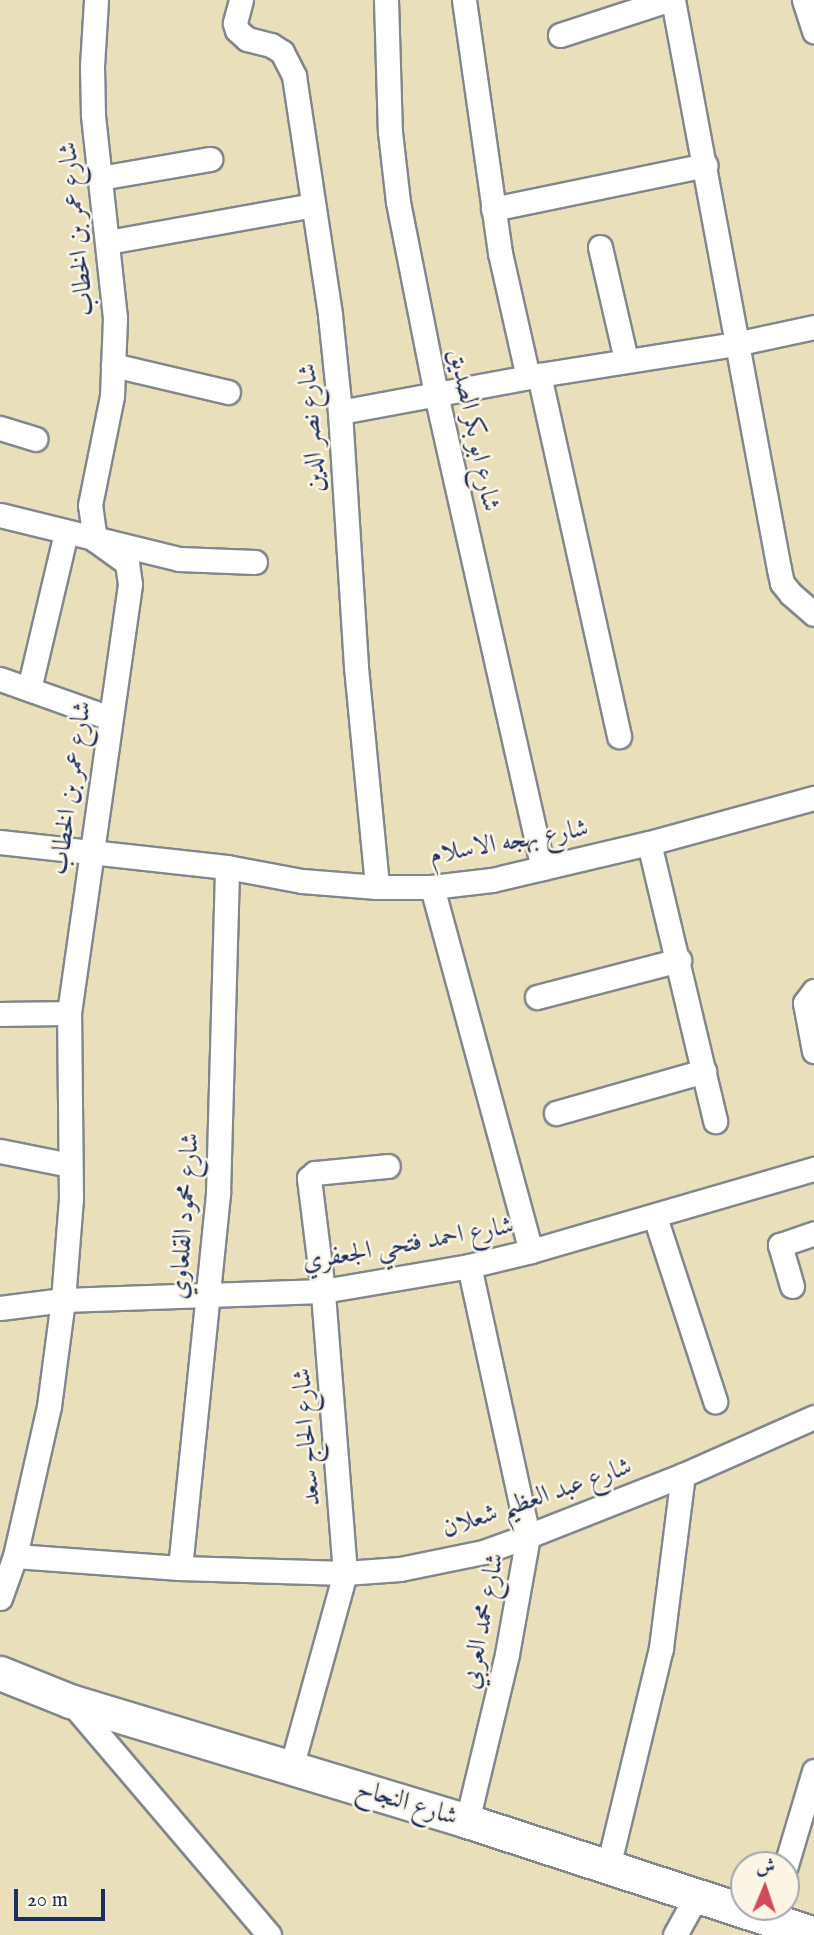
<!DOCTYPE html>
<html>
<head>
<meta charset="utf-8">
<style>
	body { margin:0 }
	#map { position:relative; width:814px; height:1935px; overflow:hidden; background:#eadfbb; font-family:"IM FELL English",Amiri,serif }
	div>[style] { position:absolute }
	.roads { filter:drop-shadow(2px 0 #82878c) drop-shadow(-2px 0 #82878c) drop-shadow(0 2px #82878c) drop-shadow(0 -2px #82878c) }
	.street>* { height:23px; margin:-11.5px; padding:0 11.5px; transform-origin:11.5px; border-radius:11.5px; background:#fff }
	.secondary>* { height:33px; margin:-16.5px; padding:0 16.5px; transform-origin:16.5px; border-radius:16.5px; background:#fff }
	span { translate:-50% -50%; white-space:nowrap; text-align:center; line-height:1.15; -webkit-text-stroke:5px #fcf5e5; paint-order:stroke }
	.street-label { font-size:26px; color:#1b2f5e }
	.north { position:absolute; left:730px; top:1851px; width:70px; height:70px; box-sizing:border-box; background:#fcf5e5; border:2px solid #a2a6af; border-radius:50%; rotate:2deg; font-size:19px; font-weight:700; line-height:28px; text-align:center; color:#1b2f5e }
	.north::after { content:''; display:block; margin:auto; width:24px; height:32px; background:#d1495b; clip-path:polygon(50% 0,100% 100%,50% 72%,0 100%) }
	.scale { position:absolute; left:14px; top:1889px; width:91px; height:32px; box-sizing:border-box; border:4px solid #1b2f5e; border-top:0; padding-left:9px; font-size:21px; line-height:24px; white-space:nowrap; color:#1b2f5e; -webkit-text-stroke:5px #fcf5e5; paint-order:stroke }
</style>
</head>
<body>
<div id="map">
	<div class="roads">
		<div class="street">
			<i style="left:241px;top:0;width:24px;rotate:105deg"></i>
			<i style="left:235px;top:23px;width:7px;rotate:74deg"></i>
			<i style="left:237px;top:30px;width:13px;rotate:42deg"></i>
			<i style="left:247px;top:39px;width:25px;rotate:14deg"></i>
			<i style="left:271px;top:45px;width:13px;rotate:32deg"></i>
			<i style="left:282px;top:52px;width:27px;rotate:63deg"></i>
			<i style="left:294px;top:76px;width:242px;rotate:81.4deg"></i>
			<i style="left:330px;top:315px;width:98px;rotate:84.1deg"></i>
			<i style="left:340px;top:412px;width:256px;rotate:86.4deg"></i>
			<i style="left:356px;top:667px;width:221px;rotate:84.5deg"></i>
			<i style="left:386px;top:0;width:132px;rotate:88.3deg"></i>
			<i style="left:390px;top:132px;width:70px;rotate:83.5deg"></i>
			<i style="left:398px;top:202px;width:196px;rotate:78.8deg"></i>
			<i style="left:436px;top:394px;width:486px;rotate:77.3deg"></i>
			<i style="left:464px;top:0;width:256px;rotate:81.9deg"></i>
			<i style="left:500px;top:253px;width:127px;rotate:77.3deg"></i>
			<i style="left:673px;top:0;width:579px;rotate:79.45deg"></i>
			<i style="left:779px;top:569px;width:14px;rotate:78deg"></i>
			<i style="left:782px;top:583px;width:14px;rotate:51deg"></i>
			<i style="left:791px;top:594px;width:30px;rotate:41deg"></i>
			<i style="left:804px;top:0;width:33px;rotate:72deg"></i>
			<i style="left:560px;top:35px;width:114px;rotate:-18deg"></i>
			<i style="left:100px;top:178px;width:112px;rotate:-9.8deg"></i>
			<i style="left:493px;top:209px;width:217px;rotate:-11.7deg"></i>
			<i style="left:108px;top:242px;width:208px;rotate:-10.2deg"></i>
			<i style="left:600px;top:247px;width:116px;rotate:77deg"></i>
			<i style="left:113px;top:365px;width:118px;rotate:13.2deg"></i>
			<i style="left:539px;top:375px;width:370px;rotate:77.5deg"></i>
			<i style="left:340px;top:412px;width:202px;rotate:-10.5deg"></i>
			<i style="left:539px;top:375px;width:198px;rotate:-9deg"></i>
			<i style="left:735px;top:344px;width:81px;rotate:-12.1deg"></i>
			<i style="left:0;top:428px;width:37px;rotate:17deg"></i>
			<i style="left:0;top:515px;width:184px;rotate:13.8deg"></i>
			<i style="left:179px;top:559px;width:76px;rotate:2.3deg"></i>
			<i style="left:0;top:679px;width:117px;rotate:19.5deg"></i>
			<i style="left:29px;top:689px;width:160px;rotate:-76.7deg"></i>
			<i style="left:0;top:842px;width:228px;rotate:6.3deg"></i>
			<i style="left:227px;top:867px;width:76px;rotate:10.6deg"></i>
			<i style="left:302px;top:881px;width:75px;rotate:4.6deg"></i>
			<i style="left:377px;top:887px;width:55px"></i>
			<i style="left:432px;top:887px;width:60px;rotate:-6.7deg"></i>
			<i style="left:492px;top:880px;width:161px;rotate:-13.3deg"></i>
			<i style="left:649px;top:843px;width:171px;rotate:-15.3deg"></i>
			<i style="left:649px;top:843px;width:286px;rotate:76.6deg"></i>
			<i style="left:432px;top:887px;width:377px;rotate:74.8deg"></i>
			<i style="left:814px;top:991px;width:15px;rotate:127deg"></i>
			<i style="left:805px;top:1003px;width:49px;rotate:79.4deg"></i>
			<i style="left:537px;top:997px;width:147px;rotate:-14.6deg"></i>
			<i style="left:0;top:1014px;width:69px;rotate:-0.8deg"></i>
			<i style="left:556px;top:1113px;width:154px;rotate:-15.8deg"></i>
			<i style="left:0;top:1151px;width:71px;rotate:11.3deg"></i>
			<i style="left:655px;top:1217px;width:194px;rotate:71.9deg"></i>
			<i style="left:792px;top:1286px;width:43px;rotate:-106.3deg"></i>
			<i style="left:780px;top:1245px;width:36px;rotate:-19deg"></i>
			<i style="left:0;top:1308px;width:64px;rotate:-7.2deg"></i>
			<i style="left:63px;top:1300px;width:260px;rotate:-2deg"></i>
			<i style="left:323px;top:1291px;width:148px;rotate:-9.7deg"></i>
			<i style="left:469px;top:1266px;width:64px;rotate:-13.6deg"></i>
			<i style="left:531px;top:1251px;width:295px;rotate:-16.2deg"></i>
			<i style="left:15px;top:1556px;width:165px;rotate:4.2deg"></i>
			<i style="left:180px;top:1568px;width:165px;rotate:1.7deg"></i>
			<i style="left:345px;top:1573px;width:55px;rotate:-4.2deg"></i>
			<i style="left:400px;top:1569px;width:85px;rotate:-11.6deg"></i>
			<i style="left:483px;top:1552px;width:48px;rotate:-19.6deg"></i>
			<i style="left:528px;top:1536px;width:167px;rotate:-21.5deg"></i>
			<i style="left:683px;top:1475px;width:143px;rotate:-23.9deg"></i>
			<i style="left:180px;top:1568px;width:377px;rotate:-84.2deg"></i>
			<i style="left:218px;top:1193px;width:326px;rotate:-88.4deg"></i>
			<i style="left:0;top:1598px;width:45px;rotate:-70.3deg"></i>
			<i style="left:15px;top:1556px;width:154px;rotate:-77.2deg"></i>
			<i style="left:49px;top:1406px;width:107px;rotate:-82.5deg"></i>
			<i style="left:63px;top:1300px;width:101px;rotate:-85.5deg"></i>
			<i style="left:71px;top:1199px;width:186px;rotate:-90.6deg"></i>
			<i style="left:69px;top:1013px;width:433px;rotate:-81.9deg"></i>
			<i style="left:130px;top:584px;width:21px;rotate:-98deg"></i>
			<i style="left:127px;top:563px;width:39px;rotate:-144deg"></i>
			<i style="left:95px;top:540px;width:35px;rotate:-98deg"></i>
			<i style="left:90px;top:505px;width:111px;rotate:-78.6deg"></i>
			<i style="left:112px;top:396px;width:78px;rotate:-87.8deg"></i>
			<i style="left:115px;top:318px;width:205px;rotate:-96.2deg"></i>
			<i style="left:93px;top:114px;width:48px;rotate:-91.2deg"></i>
			<i style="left:92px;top:66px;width:66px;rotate:-86.5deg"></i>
			<i style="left:70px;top:1701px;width:307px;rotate:49.6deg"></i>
			<i style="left:291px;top:1768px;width:202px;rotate:-74.5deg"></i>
			<i style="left:345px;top:1573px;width:283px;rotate:-94.5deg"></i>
			<i style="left:323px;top:1291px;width:114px;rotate:-97.1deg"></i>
			<i style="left:309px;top:1178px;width:8px;rotate:-40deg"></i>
			<i style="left:315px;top:1173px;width:73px;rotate:-5.5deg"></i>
			<i style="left:467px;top:1821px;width:172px;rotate:-76.5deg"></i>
			<i style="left:507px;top:1654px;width:120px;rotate:-79.9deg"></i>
			<i style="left:528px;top:1536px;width:276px;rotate:-102.3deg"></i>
			<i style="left:786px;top:1865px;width:98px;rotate:-73.4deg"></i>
			<i style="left:608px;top:1867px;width:225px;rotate:-76.4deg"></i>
			<i style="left:661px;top:1648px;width:174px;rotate:-82.8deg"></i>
			<i style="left:675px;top:1935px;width:46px;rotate:-61.2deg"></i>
		</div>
		<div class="secondary">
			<i style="left:0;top:1673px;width:75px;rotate:21.8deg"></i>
			<i style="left:70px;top:1701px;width:415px;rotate:16.8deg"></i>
			<i style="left:467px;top:1821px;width:365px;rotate:18deg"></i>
		</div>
	</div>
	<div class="street-label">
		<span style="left:77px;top:229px;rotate:-96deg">شارع عمر بن الخطاب</span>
		<span style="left:312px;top:428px;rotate:-94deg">شارع نصر الدين</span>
		<span style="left:474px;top:430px;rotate:78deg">شارع ابو بكر الصديق</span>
		<span style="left:71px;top:788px;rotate:-82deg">شارع عمر بن الخطاب</span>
		<span style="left:509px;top:842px;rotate:-10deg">شارع بهجه الاسلام</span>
		<span style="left:185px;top:1216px;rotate:-86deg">شارع محمود القلعاوي</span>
		<span style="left:408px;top:1244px;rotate:-10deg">شارع احمد فتحي الجعفري</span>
		<span style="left:307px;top:1437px;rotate:-94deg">شارع الحاج سعد</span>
		<span style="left:537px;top:1498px;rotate:-19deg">شارع عبد العظيم شعلان</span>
		<span style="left:483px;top:1621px;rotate:-79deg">شارع محمد العربي</span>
		<span style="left:407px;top:1803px;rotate:17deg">شارع النجاح</span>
	</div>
	<div class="north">ش</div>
	<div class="scale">20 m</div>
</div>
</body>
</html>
